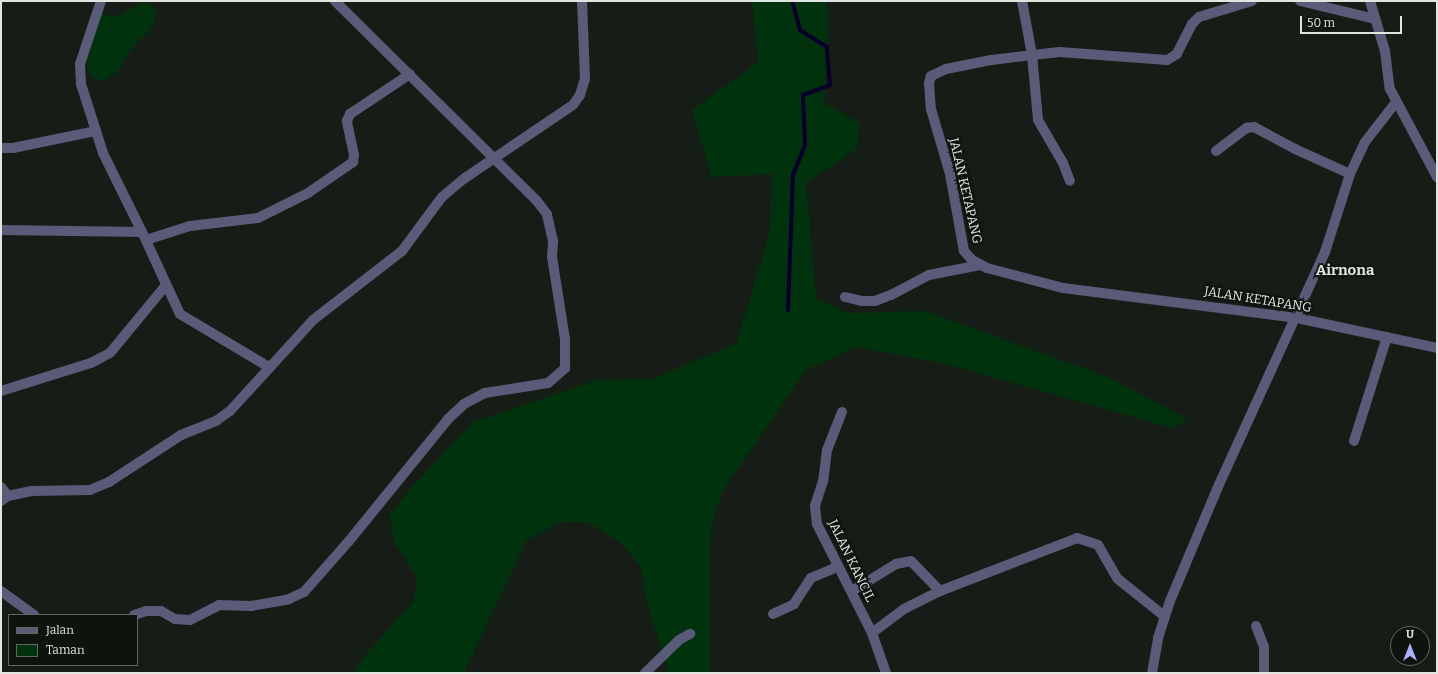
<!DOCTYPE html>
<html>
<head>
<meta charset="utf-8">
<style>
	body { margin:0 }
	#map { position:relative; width:1438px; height:674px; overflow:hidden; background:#161d17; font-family:Bitter,serif }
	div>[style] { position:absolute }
	.green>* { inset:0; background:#00320e }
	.stream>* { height:4px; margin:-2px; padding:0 2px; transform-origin:2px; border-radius:2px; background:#080029 }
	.minor>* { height:10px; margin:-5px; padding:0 5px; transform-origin:5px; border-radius:5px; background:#5a5b79 }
	.tertiary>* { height:10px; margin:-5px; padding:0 5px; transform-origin:5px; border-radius:5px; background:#5a5b79 }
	span { translate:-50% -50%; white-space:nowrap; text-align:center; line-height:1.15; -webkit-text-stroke:3.5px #0d140e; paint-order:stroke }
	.street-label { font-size:13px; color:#e0e5e0 }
	.quarter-label { font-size:15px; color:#e0e5e0; font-weight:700 }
	.frame { position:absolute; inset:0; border:2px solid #e0e5e0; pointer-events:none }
	.legend { position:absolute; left:8px; top:614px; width:130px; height:52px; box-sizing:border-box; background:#0d140e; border:1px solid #616862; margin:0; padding:5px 7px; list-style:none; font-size:12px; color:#e0e5e0 }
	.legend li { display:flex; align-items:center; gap:8px; height:20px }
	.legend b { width:20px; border:1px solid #616862 }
	.north { position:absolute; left:1390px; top:626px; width:40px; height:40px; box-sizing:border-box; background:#0d140e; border:1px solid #616862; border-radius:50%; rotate:0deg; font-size:11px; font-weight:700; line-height:16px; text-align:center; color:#e0e5e0 }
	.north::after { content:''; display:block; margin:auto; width:14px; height:18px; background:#adaffb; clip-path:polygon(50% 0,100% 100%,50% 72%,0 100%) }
	.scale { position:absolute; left:1300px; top:16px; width:102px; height:18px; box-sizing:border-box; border:2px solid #e0e5e0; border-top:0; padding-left:5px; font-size:12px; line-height:14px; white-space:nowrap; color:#e0e5e0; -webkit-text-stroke:3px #0d140e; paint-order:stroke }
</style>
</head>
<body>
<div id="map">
	<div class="green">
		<i style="clip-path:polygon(752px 1px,825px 1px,829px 18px,824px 103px,860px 123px,857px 149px,806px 183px,816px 299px,849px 313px,925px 311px,1108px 377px,1188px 419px,1172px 428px,946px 364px,857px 347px,806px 370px,722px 492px,711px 528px,710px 668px,712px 673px,669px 673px,646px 601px,641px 567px,620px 542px,587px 522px,561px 522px,526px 541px,464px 673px,354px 673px,362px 659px,414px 600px,417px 577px,394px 542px,390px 515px,408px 491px,473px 422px,597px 380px,652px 379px,737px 343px,770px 230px,772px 174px,712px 177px,692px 110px,758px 62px)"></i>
		<i style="clip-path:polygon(142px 2px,150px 5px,156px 11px,155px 19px,150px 30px,130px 50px,117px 72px,105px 80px,95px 79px,88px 71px,86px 63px,101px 14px,118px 17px)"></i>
	</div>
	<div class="stream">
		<i style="left:788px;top:310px;width:135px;rotate:-87.9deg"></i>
		<i style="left:793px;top:175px;width:32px;rotate:-68deg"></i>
		<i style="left:805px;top:145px;width:50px;rotate:-92.3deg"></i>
		<i style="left:803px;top:95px;width:29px;rotate:-20deg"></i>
		<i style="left:830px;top:85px;width:38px;rotate:-95deg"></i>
		<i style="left:827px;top:47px;width:32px;rotate:-148deg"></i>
		<i style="left:800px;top:30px;width:30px;rotate:-105deg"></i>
	</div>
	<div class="minor">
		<i style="left:1022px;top:1px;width:55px;rotate:79.5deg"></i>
		<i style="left:1032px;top:55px;width:65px;rotate:84.7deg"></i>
		<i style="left:1038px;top:120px;width:50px;rotate:59.8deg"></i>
		<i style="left:1063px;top:163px;width:19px;rotate:69deg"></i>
		<i style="left:1252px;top:1px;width:55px;rotate:163.2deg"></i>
		<i style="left:1199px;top:17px;width:10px;rotate:135deg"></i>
		<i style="left:1192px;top:24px;width:34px;rotate:117deg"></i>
		<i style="left:1177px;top:54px;width:12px;rotate:149deg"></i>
		<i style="left:1167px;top:60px;width:108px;rotate:-175.8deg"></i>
		<i style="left:1059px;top:52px;width:68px;rotate:173.3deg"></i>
		<i style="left:991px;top:60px;width:46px;rotate:168.7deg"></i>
		<i style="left:946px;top:69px;width:17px;rotate:155deg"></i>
		<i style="left:931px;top:76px;width:7px;rotate:106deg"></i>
		<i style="left:929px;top:83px;width:26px;rotate:86deg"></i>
		<i style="left:931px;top:109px;width:68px;rotate:73.7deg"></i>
		<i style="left:950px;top:174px;width:78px;rotate:79.7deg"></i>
		<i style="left:964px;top:251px;width:12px;rotate:48deg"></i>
		<i style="left:972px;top:260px;width:17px;rotate:28deg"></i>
		<i style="left:987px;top:268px;width:79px;rotate:14.7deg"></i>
		<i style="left:1063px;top:288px;width:236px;rotate:7.3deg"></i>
		<i style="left:1297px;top:318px;width:143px;rotate:12.1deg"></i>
		<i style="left:1300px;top:1px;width:77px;rotate:13.5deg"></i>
		<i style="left:1px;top:148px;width:12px"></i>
		<i style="left:13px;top:148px;width:85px;rotate:-11.6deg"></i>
		<i style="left:1216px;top:151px;width:39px;rotate:-37deg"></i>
		<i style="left:1247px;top:128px;width:7px;rotate:-8deg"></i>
		<i style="left:1254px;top:127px;width:47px;rotate:28.2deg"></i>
		<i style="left:1295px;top:149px;width:60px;rotate:24.4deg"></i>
		<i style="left:1px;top:230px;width:141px;rotate:0.8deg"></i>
		<i style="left:142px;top:232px;width:88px;rotate:-116.3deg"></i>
		<i style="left:103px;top:153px;width:72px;rotate:-107.7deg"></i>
		<i style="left:81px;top:84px;width:20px;rotate:-93deg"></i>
		<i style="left:80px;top:64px;width:66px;rotate:-71.6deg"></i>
		<i style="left:143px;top:234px;width:88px;rotate:65.2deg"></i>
		<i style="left:180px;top:314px;width:104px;rotate:30.8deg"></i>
		<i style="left:146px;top:240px;width:46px;rotate:-17.7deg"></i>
		<i style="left:190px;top:226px;width:68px;rotate:-6.7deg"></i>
		<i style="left:258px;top:218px;width:56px;rotate:-26.6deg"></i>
		<i style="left:308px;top:193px;width:55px;rotate:-34.6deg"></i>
		<i style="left:353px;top:162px;width:7px;rotate:-82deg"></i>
		<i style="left:354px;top:155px;width:35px;rotate:-102deg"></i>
		<i style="left:347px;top:121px;width:8px;rotate:-67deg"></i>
		<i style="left:350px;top:114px;width:72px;rotate:-33.7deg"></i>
		<i style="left:845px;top:297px;width:18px;rotate:13deg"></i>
		<i style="left:863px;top:301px;width:12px"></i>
		<i style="left:875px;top:301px;width:17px;rotate:-21deg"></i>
		<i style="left:891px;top:295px;width:43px;rotate:-27.8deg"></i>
		<i style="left:929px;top:275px;width:52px;rotate:-11.1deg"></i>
		<i style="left:1px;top:391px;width:94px;rotate:-17.3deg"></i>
		<i style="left:91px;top:363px;width:21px;rotate:-28deg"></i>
		<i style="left:110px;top:353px;width:88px;rotate:-50.5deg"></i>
		<i style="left:842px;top:412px;width:41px;rotate:111.5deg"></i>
		<i style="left:827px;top:450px;width:31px;rotate:97deg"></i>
		<i style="left:823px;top:481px;width:26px;rotate:108deg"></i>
		<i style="left:815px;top:506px;width:18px;rotate:84deg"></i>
		<i style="left:817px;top:524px;width:122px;rotate:63.2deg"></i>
		<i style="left:872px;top:633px;width:42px;rotate:70.7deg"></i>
		<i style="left:1354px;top:441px;width:109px;rotate:-72.4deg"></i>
		<i style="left:1px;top:487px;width:11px;rotate:52deg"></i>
		<i style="left:1px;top:501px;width:9px;rotate:-36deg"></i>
		<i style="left:8px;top:496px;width:24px;rotate:-12deg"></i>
		<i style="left:31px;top:491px;width:59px;rotate:-1deg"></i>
		<i style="left:90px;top:490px;width:21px;rotate:-23deg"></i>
		<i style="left:109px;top:482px;width:86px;rotate:-33.1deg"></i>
		<i style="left:181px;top:435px;width:38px;rotate:-22deg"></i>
		<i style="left:216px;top:421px;width:17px;rotate:-36deg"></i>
		<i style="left:230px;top:411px;width:123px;rotate:-47.6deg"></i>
		<i style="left:313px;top:320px;width:113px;rotate:-37.8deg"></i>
		<i style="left:402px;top:251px;width:67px;rotate:-53.5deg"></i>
		<i style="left:442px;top:197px;width:30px;rotate:-40deg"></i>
		<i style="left:465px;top:178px;width:130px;rotate:-34.1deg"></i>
		<i style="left:573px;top:105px;width:12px;rotate:-55deg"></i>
		<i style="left:580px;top:95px;width:17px;rotate:-73deg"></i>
		<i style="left:585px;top:79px;width:78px;rotate:-92.2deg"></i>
		<i style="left:1px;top:591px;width:41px;rotate:36deg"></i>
		<i style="left:852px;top:591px;width:52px;rotate:-31.5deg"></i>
		<i style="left:896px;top:564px;width:15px;rotate:-11deg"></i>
		<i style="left:911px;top:561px;width:42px;rotate:46deg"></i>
		<i style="left:773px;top:614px;width:23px;rotate:-25deg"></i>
		<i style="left:794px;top:604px;width:31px;rotate:-57deg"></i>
		<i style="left:811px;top:578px;width:30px;rotate:-23deg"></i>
		<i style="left:134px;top:615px;width:13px;rotate:-18deg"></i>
		<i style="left:146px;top:611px;width:15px"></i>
		<i style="left:161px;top:611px;width:16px;rotate:30deg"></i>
		<i style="left:175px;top:619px;width:15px;rotate:4deg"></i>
		<i style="left:190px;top:620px;width:33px;rotate:-27deg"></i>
		<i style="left:219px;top:605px;width:32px;rotate:2deg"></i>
		<i style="left:251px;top:606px;width:39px;rotate:-10deg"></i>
		<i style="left:289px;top:599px;width:17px;rotate:-25deg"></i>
		<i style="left:304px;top:592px;width:68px;rotate:-48.6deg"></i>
		<i style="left:349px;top:541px;width:157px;rotate:-50.9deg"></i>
		<i style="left:448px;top:419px;width:22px;rotate:-43deg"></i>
		<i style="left:464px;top:404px;width:24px;rotate:-28deg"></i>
		<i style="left:485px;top:393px;width:64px;rotate:-9deg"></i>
		<i style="left:548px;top:383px;width:23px;rotate:-41deg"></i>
		<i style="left:565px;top:368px;width:29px;rotate:-90deg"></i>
		<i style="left:565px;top:339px;width:83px;rotate:-99deg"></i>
		<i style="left:552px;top:257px;width:16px;rotate:-86deg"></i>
		<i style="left:553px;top:241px;width:28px;rotate:-103deg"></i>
		<i style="left:547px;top:214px;width:16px;rotate:-128deg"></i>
		<i style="left:537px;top:201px;width:284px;rotate:-135.3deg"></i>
		<i style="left:1256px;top:626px;width:22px;rotate:69deg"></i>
		<i style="left:1264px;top:647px;width:26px;rotate:90deg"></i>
		<i style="left:872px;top:633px;width:40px;rotate:-37deg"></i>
		<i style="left:904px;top:609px;width:40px;rotate:-26.6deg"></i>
		<i style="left:940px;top:591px;width:147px;rotate:-21.1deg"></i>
		<i style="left:1077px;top:538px;width:22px;rotate:18deg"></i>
		<i style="left:1098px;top:545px;width:39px;rotate:60deg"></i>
		<i style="left:1118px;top:579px;width:59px;rotate:38.8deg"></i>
		<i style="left:645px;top:673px;width:47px;rotate:-44.1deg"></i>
		<i style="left:679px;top:640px;width:13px;rotate:-29deg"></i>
		<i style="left:1152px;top:673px;width:36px;rotate:-80deg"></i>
		<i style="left:1158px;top:638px;width:39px;rotate:-72deg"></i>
		<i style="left:1170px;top:601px;width:121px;rotate:-67.2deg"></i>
		<i style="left:1217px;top:489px;width:260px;rotate:-65.5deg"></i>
		<i style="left:1325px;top:252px;width:82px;rotate:-72.2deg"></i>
		<i style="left:1350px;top:174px;width:35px;rotate:-65deg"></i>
		<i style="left:1365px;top:142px;width:51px;rotate:-52.2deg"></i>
	</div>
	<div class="tertiary">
		<i style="left:1370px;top:1px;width:52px;rotate:73.3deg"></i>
		<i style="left:1385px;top:51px;width:38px;rotate:83deg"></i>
		<i style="left:1390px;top:89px;width:100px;rotate:61.9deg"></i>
	</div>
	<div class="street-label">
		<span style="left:965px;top:191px;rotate:77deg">JALAN KETAPANG</span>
		<span style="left:1258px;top:300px;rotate:9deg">JALAN KETAPANG</span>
		<span style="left:851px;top:561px;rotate:64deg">JALAN KANCIL</span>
	</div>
	<div class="quarter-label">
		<span style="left:1345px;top:271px">Airnona</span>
	</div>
	<div class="frame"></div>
	<ul class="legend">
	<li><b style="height:5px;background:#5a5b79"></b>Jalan</li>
	<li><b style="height:11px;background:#00320e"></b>Taman</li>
	</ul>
	<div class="north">U</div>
	<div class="scale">50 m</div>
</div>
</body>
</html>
